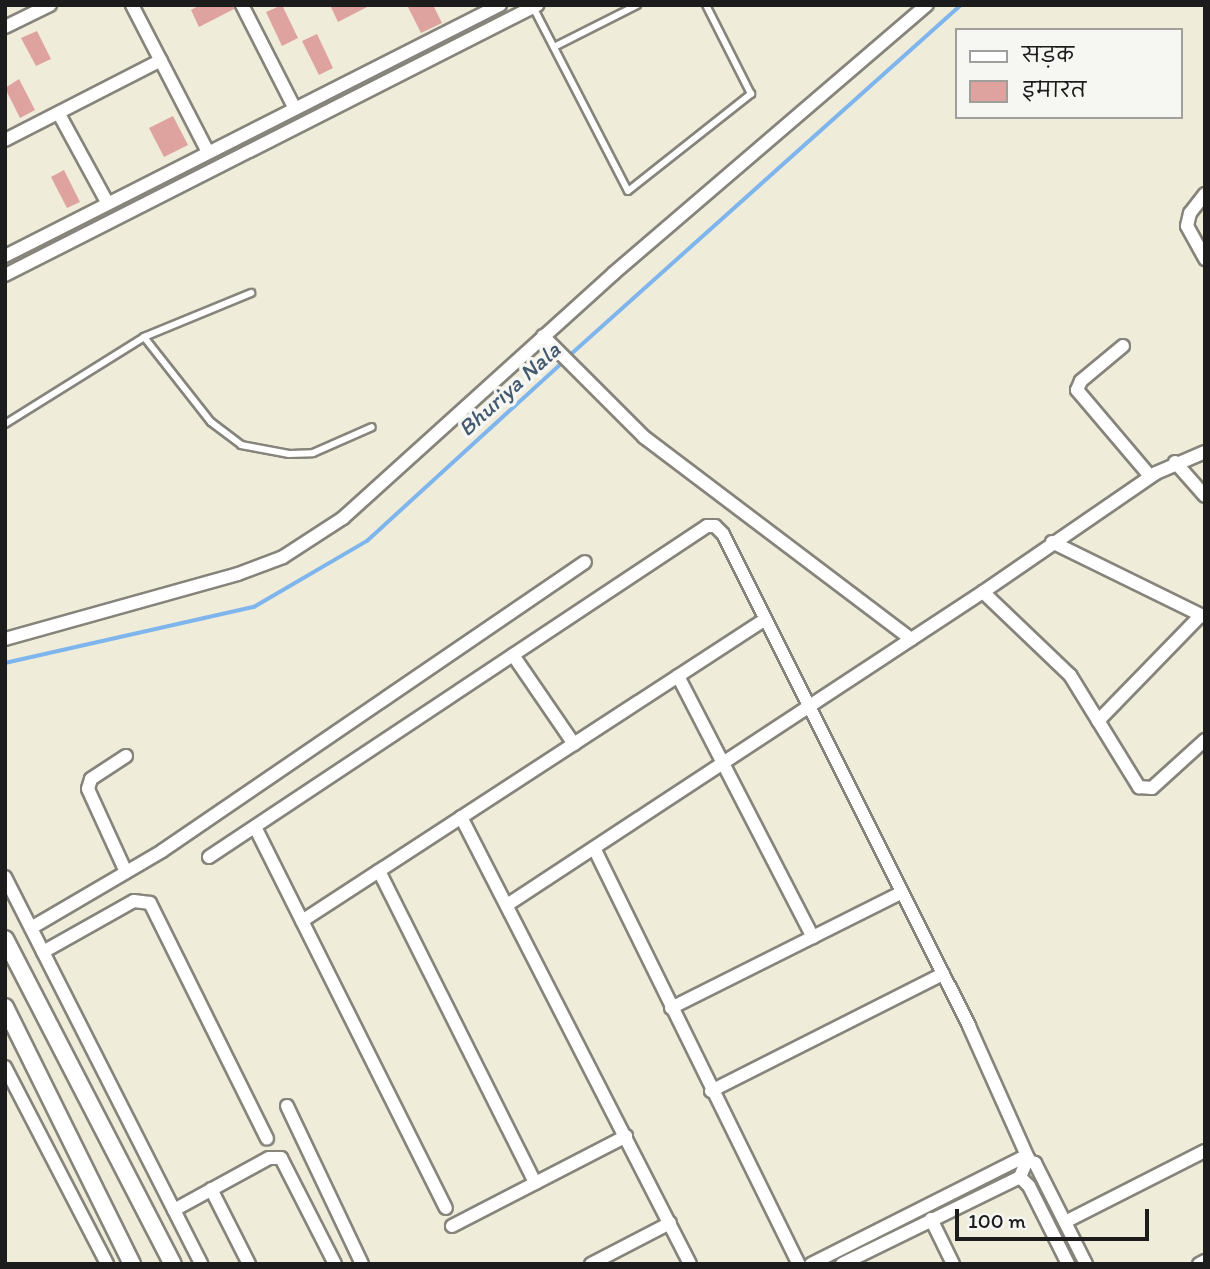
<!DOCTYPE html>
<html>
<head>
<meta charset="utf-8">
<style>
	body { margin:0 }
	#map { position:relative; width:1210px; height:1269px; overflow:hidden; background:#efecda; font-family:Itim,"Playpen Sans Deva",sans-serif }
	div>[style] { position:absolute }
	.stream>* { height:3.5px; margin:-1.75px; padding:0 1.75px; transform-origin:1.75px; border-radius:1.75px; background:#7eb5ed }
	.building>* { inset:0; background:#dea29f }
	.roads { filter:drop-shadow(2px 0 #86847b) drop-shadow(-2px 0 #86847b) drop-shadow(0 2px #86847b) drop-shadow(0 -2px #86847b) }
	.lane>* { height:6px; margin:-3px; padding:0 3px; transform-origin:3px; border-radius:3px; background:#fff }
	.street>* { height:12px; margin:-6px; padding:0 6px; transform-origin:6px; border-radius:6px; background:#fff }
	.secondary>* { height:16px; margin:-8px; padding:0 8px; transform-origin:8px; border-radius:8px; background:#fff }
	span { translate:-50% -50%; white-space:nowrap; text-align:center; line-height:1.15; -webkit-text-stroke:7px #f6f6f2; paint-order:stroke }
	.water-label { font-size:23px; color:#435970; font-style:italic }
	.frame { position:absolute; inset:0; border:7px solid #1c1c1c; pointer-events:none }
	.legend { position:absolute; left:955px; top:28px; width:228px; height:91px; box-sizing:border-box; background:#f6f6f2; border:2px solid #9f9f9c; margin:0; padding:9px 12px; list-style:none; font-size:21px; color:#1c1c1c }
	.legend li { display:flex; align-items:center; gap:14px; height:35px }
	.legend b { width:35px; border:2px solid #9f9f9c }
	.scale { position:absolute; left:955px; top:1209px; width:194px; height:32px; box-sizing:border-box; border:4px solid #1c1c1c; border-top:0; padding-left:9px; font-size:21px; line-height:24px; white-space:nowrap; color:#1c1c1c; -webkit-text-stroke:5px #f6f6f2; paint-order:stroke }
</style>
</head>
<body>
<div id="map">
	<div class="stream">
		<i style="left:569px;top:356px;width:526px;rotate:-41.84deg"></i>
		<i style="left:5px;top:663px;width:255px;rotate:-12.7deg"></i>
		<i style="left:254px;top:607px;width:131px;rotate:-30.3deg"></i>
		<i style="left:367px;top:541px;width:265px;rotate:-42.4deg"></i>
	</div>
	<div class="building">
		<i style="clip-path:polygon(200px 5px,233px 5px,234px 9px,199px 27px,191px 10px)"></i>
		<i style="clip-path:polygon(282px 5px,298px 38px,282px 46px,266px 12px)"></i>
		<i style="clip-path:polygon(330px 5px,371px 5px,338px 22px)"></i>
		<i style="clip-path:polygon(407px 5px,433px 5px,442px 23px,421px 33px)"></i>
		<i style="clip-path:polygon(37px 31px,51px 59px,36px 66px,21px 38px)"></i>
		<i style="clip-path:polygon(317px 34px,333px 68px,319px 75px,302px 41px)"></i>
		<i style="clip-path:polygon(19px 79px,35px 110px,20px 118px,5px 88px)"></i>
		<i style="clip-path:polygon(173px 116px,188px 145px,164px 157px,149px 128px)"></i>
		<i style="clip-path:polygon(64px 170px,80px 202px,67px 208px,51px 177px)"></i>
	</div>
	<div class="roads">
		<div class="lane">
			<i style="left:533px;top:7px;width:207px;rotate:62.7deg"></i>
			<i style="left:628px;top:191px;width:157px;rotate:-38.3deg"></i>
			<i style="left:751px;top:94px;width:100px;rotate:-116.8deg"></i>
			<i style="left:554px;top:47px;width:93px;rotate:-26.8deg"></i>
			<i style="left:144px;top:337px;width:108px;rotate:51.8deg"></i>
			<i style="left:211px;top:422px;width:38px;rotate:37deg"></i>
			<i style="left:241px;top:445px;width:49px;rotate:10.6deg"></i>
			<i style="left:289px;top:454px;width:24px;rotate:-2deg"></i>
			<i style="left:313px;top:453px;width:64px;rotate:-23.8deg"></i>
			<i style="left:5px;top:424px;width:164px;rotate:-32deg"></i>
			<i style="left:144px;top:337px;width:116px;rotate:-22.4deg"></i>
		</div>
		<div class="street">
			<i style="left:132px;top:5px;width:165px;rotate:62.7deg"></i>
			<i style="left:242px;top:5px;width:114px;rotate:63deg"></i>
			<i style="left:5px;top:27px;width:50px;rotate:-26.1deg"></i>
			<i style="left:59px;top:114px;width:102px;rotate:61.4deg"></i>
			<i style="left:5px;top:140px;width:175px;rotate:-27.1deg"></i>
			<i style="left:1205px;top:194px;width:24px;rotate:128deg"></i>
			<i style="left:1190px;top:213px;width:13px;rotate:103deg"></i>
			<i style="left:1187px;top:226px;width:38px;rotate:61deg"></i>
			<i style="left:5px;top:256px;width:555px;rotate:-26.89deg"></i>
			<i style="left:5px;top:275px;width:597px;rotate:-26.91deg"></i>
			<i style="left:543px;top:336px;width:143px;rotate:45deg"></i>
			<i style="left:644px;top:437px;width:335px;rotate:37.1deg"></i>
			<i style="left:1123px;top:346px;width:55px;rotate:140.2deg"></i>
			<i style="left:1081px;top:381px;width:10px;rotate:114deg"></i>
			<i style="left:1077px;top:390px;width:113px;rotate:49.7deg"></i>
			<i style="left:1175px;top:462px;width:45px;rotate:48.6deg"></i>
			<i style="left:1052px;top:542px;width:170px;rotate:26.1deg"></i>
			<i style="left:983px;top:592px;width:120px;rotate:43.7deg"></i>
			<i style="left:1070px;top:675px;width:132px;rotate:58.4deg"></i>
			<i style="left:1139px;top:787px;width:13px;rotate:4deg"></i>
			<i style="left:1152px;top:788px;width:72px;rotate:-42.2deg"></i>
			<i style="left:5px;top:639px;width:242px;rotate:-15.6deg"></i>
			<i style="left:238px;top:574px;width:48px;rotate:-20.7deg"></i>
			<i style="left:283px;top:557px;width:72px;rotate:-33deg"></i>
			<i style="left:343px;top:518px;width:365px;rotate:-42.1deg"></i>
			<i style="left:614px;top:273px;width:412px;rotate:-40.6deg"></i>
			<i style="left:513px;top:655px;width:108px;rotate:55.6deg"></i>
			<i style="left:678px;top:676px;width:294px;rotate:62.7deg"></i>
			<i style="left:1098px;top:721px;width:148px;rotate:-45.8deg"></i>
			<i style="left:126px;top:756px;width:42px;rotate:146.7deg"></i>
			<i style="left:91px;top:779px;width:10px;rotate:107deg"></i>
			<i style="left:88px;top:789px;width:91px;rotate:65.4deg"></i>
			<i style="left:461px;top:817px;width:502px;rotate:62.87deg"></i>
			<i style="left:255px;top:827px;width:426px;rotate:63.4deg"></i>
			<i style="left:594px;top:848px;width:464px;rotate:63.8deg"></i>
			<i style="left:209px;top:857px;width:598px;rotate:-33.61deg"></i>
			<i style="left:707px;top:526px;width:8px"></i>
			<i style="left:715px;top:526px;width:11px;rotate:45deg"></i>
			<i style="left:723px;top:534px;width:550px;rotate:63.43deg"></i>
			<i style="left:969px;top:1026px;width:145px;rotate:65.9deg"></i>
			<i style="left:1028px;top:1158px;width:21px;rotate:113deg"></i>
			<i style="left:379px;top:871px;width:349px;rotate:63.4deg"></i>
			<i style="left:5px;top:877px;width:434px;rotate:63.1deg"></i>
			<i style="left:507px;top:905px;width:570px;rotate:-33.33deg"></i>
			<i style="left:983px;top:592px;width:210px;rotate:-34.5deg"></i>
			<i style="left:1156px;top:473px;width:53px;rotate:-23.2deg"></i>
			<i style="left:302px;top:921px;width:551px;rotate:-33.08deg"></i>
			<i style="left:31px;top:928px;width:152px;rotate:-30.4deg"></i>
			<i style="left:162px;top:851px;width:512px;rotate:-34.34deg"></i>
			<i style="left:43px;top:952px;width:104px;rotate:-29.3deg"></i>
			<i style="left:134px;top:901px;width:16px;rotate:7deg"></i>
			<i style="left:150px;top:903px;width:263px;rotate:63.6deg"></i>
			<i style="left:671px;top:1008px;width:257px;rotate:-26.6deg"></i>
			<i style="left:5px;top:1067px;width:222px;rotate:62.6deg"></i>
			<i style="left:711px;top:1091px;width:260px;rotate:-26.8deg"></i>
			<i style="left:287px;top:1106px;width:175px;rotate:64.6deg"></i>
			<i style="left:211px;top:1189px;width:84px;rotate:63.1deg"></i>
			<i style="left:174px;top:1210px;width:108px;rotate:-28.7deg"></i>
			<i style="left:269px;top:1158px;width:12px"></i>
			<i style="left:281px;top:1158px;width:119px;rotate:63deg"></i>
			<i style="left:931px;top:1219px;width:50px;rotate:63.9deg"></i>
			<i style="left:1065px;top:1222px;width:157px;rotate:-26.9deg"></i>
			<i style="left:452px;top:1226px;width:196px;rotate:-27.3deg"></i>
			<i style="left:591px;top:1264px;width:89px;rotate:-27.4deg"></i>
			<i style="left:811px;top:1264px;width:236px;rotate:-26.7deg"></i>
			<i style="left:1022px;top:1158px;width:14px;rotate:21deg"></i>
			<i style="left:1035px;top:1163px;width:113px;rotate:63.2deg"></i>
			<i style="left:842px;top:1264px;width:198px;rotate:-26deg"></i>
			<i style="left:1020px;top:1177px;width:13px;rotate:45deg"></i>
			<i style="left:1029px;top:1186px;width:87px;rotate:63.4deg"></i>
			<i style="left:1199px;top:1264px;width:7px;rotate:-27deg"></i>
		</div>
		<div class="secondary">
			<i style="left:5px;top:939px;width:366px;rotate:62.7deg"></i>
			<i style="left:5px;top:1007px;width:287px;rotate:63.7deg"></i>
		</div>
	</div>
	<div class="water-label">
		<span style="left:509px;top:389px;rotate:-42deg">Bhuriya Nala</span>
	</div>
	<div class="frame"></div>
	<ul class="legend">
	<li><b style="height:9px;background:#fff"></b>सड़क</li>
	<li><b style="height:19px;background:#dea29f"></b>इमारत</li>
	</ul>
	<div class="scale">100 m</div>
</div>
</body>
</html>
